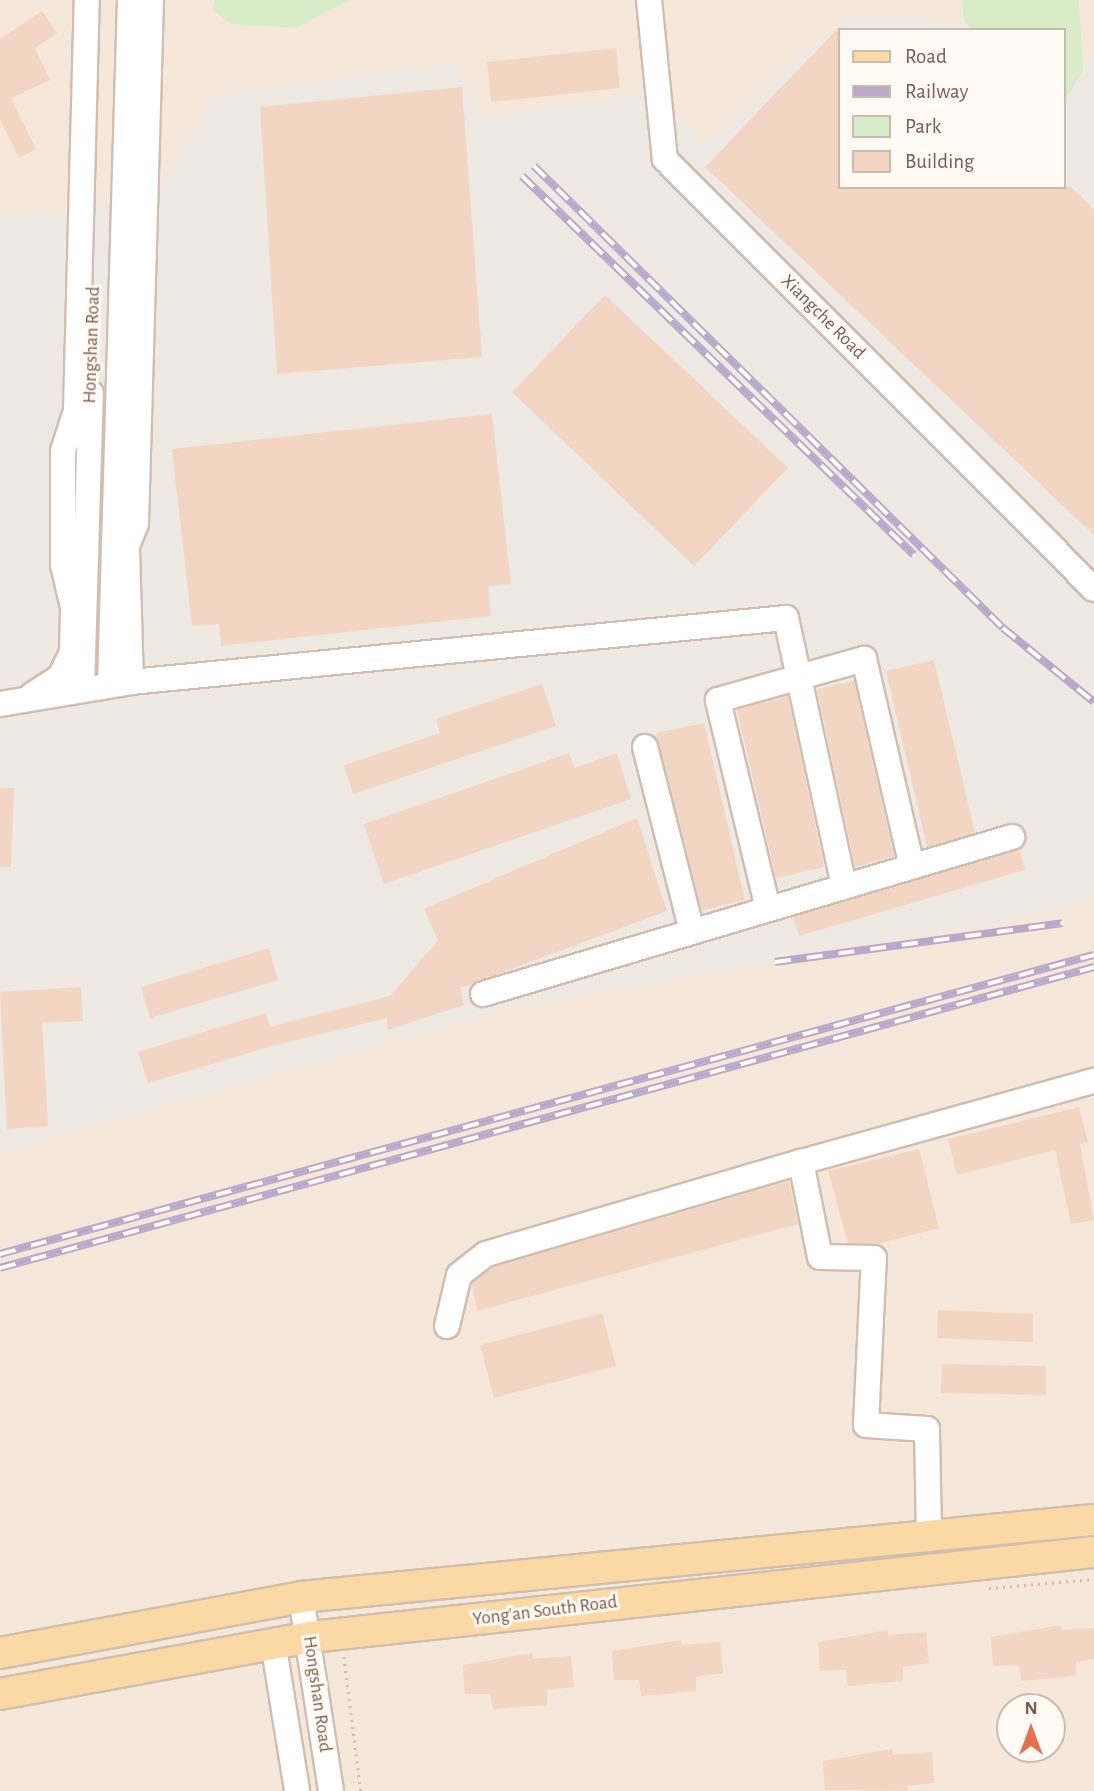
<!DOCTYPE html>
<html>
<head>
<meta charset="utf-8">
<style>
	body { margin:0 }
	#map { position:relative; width:1094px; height:1791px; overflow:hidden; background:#fdf6ec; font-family:"Alegreya Sans",sans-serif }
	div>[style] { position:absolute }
	.residential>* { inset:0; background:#f5e8da }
	.industrial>* { inset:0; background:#efe9e4 }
	.green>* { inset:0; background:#d8ecc9 }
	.building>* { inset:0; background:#f3d5c3 }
	.path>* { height:2.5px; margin-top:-1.25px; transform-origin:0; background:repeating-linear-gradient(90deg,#d9b8a5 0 2px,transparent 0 7px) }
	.roads { filter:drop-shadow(2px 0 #d1beb0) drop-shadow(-2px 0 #d1beb0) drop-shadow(0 2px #d1beb0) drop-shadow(0 -2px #d1beb0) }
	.minor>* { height:24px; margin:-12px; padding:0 12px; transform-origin:12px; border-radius:12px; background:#fff }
	.major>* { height:30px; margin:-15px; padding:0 15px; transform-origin:15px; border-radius:15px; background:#fbd9a5 }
	.rail>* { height:8px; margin-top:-4px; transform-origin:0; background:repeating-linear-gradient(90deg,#fffaf3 0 16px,#b9a8c9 0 32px); box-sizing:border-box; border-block:2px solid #b9a8c9 }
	span { translate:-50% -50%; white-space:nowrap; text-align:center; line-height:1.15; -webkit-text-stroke:6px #fffaf3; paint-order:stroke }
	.street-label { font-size:19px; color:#7a5c4d }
	.legend { position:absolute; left:838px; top:28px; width:228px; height:161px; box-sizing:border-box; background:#fffaf3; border:2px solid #cabbb1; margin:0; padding:9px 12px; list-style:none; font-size:21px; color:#7a5c4d }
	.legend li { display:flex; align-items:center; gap:14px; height:35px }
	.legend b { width:35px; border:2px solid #cabbb1 }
	.north { position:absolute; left:996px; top:1693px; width:70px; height:70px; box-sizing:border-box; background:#fffaf3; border:2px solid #cabbb1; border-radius:50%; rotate:0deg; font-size:19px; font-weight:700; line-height:28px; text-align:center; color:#7a5c4d }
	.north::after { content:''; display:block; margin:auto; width:24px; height:32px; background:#e76f51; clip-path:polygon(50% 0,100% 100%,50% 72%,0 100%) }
</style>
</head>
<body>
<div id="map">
	<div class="residential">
		<i style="clip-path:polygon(evenodd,0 0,1094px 0,1094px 1791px,0 1791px,0 0,840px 30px,1064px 30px,1064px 187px,840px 187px,840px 30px,0 0,1010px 1707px,1052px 1707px,1052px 1749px,1010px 1749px,1010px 1707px)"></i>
	</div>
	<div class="industrial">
		<i style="clip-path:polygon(847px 14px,964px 21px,973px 30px,840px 30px,840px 187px,1064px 187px,1064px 103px,1094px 50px,1094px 897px,1001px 922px,518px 1005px,0 1151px,0 217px,155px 201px,211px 96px,454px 63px,481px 117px,658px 90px,703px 145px)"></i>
	</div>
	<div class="green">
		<i style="clip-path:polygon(215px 0,350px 0,296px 28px,232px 24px,212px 10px)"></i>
		<i style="clip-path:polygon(962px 0,1079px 0,1083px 71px,1064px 103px,1064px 30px,973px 30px,964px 21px)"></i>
	</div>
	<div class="building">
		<i style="clip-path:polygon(42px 11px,57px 33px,35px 48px,50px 80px,11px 98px,36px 149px,19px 158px,0 119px,0 39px)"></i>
		<i style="clip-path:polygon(840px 26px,840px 187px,1071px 187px,1094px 209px,1094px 535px,705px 167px)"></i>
		<i style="clip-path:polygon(616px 48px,620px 88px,491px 102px,487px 62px)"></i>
		<i style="clip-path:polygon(462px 87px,482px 357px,277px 374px,260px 107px)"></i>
		<i style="clip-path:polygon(605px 295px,788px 468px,694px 566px,512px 392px)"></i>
		<i style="clip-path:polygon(492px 414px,511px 584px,488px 586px,491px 616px,221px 646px,219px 624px,192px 626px,172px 449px)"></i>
		<i style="clip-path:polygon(934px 660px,975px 833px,927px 847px,886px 671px)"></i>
		<i style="clip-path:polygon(854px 681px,894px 856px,855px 867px,817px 689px)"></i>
		<i style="clip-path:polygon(542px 684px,556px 726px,353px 794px,344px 765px,440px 733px,436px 719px)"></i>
		<i style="clip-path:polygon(788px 696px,824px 867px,776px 878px,737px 710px)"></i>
		<i style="clip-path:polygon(704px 723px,745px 900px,702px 910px,656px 733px)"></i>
		<i style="clip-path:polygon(569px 753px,574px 768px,617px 753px,631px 799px,384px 884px,364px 824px)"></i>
		<i style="clip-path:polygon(0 788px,14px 788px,11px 867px,0 867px)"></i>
		<i style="clip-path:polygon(637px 818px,667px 911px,460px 988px,464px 1005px,388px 1030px,387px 1018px,276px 1045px,148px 1083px,138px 1052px,266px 1013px,270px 1027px,390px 996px,438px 940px,424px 909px)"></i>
		<i style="clip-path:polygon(1019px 850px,1025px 870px,799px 936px,793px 917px)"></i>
		<i style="clip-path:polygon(269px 948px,278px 980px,150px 1018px,141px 987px)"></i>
		<i style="clip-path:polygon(81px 987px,83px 1021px,42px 1023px,48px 1126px,7px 1129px,0 992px)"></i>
		<i style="clip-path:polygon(1079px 1107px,1088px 1142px,1080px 1144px,1094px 1220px,1071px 1224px,1055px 1150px,957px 1175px,948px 1139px)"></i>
		<i style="clip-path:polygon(919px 1149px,939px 1228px,877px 1244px,848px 1243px,828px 1171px)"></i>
		<i style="clip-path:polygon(789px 1181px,798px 1224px,477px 1311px,472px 1284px,493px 1267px)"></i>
		<i style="clip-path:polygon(938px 1310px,1033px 1314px,1033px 1342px,937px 1338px)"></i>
		<i style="clip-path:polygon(602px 1313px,616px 1366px,494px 1398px,480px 1345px)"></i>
		<i style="clip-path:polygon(942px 1364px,1046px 1366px,1046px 1395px,941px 1393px)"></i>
		<i style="clip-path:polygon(1061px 1625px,1062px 1630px,1094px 1628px,1094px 1659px,1076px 1662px,1076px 1676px,1021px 1681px,1019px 1665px,993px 1666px,991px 1637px)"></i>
		<i style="clip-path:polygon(888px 1630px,888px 1635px,926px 1632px,929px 1663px,903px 1667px,903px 1681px,848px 1686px,846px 1670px,820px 1671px,818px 1642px)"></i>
		<i style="clip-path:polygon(681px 1640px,682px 1645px,720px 1642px,723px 1673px,696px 1677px,696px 1691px,641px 1696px,639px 1680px,614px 1680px,612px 1651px)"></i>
		<i style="clip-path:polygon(532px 1653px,533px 1659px,571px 1656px,574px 1687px,547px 1690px,547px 1705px,493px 1709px,490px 1694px,465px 1694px,463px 1665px)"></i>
		<i style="clip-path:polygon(892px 1749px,893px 1755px,932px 1752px,934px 1783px,907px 1786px,908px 1791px,825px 1790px,823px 1761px)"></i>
	</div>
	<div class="path">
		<i style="left:989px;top:1588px;width:105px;rotate:-4.9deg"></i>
		<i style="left:344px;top:1657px;width:135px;rotate:82.8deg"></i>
	</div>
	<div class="roads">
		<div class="minor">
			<i style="left:649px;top:0;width:160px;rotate:84.3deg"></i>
			<i style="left:665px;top:159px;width:607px;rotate:45.07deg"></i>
			<i style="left:131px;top:682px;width:136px;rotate:-91.7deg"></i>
			<i style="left:127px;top:546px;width:24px;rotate:-68deg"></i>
			<i style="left:136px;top:524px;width:524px;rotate:-88.36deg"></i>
			<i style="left:110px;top:685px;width:685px;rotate:-88.33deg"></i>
			<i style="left:82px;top:690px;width:297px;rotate:-88.3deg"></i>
			<i style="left:32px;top:695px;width:33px;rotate:-33deg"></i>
			<i style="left:60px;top:677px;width:28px;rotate:-64deg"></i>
			<i style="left:72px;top:652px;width:45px;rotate:-88.7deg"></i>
			<i style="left:73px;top:607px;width:43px;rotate:-103.4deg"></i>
			<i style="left:63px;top:565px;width:114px;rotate:-90deg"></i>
			<i style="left:63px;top:451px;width:42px;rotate:-72deg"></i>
			<i style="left:76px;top:411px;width:411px;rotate:-88.5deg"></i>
			<i style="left:0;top:704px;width:133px;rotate:-9.5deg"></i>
			<i style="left:131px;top:682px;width:658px;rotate:-5.58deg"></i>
			<i style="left:786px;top:618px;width:275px;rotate:77.8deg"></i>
			<i style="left:645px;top:747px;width:191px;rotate:75.7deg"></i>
			<i style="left:768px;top:909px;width:215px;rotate:-103.5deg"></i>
			<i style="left:718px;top:700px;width:152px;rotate:-15.7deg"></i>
			<i style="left:864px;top:659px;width:213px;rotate:77deg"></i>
			<i style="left:483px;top:994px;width:552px;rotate:-16.53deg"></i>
			<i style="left:447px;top:1326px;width:52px;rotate:-76.8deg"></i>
			<i style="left:459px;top:1275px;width:34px;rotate:-38deg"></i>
			<i style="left:486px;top:1254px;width:328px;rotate:-16.3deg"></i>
			<i style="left:929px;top:1535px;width:106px;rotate:-91.1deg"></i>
			<i style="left:927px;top:1429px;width:61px;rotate:-176.2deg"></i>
			<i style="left:866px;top:1425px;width:167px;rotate:-87.3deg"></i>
			<i style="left:874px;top:1258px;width:54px;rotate:-178.9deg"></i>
			<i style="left:820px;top:1257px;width:97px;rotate:-101.3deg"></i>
			<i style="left:801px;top:1162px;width:304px;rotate:-15.5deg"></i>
			<i style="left:301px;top:1597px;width:196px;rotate:81.2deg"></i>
			<i style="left:273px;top:1642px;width:151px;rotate:80.8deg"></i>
		</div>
		<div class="major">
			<i style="left:0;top:1653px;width:306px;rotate:-10.5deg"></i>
			<i style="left:301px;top:1597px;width:797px;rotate:-5.55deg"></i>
			<i style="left:0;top:1694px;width:316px;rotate:-10.4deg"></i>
			<i style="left:311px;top:1637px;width:788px;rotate:-6.2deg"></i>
		</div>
	</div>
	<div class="rail">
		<i style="left:534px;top:166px;width:658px;rotate:44.57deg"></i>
		<i style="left:1003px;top:628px;width:117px;rotate:39.1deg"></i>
		<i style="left:522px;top:176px;width:545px;rotate:44.03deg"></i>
		<i style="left:775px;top:962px;width:290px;rotate:-7.7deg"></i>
		<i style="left:0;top:1254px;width:1134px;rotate:-15.29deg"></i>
		<i style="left:0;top:1268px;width:1135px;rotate:-15.38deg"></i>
	</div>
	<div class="street-label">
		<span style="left:823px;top:317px;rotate:45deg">Xiangche Road</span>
		<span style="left:92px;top:345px;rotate:-88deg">Hongshan Road</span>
		<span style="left:545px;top:1611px;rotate:-7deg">Yong'an South Road</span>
		<span style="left:317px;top:1694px;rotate:82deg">Hongshan Road</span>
	</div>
	<ul class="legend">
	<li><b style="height:9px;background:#fbd9a5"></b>Road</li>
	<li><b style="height:9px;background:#b9a8c9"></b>Railway</li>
	<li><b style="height:19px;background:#d8ecc9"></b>Park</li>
	<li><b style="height:19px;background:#f3d5c3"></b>Building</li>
	</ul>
	<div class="north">N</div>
</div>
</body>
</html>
